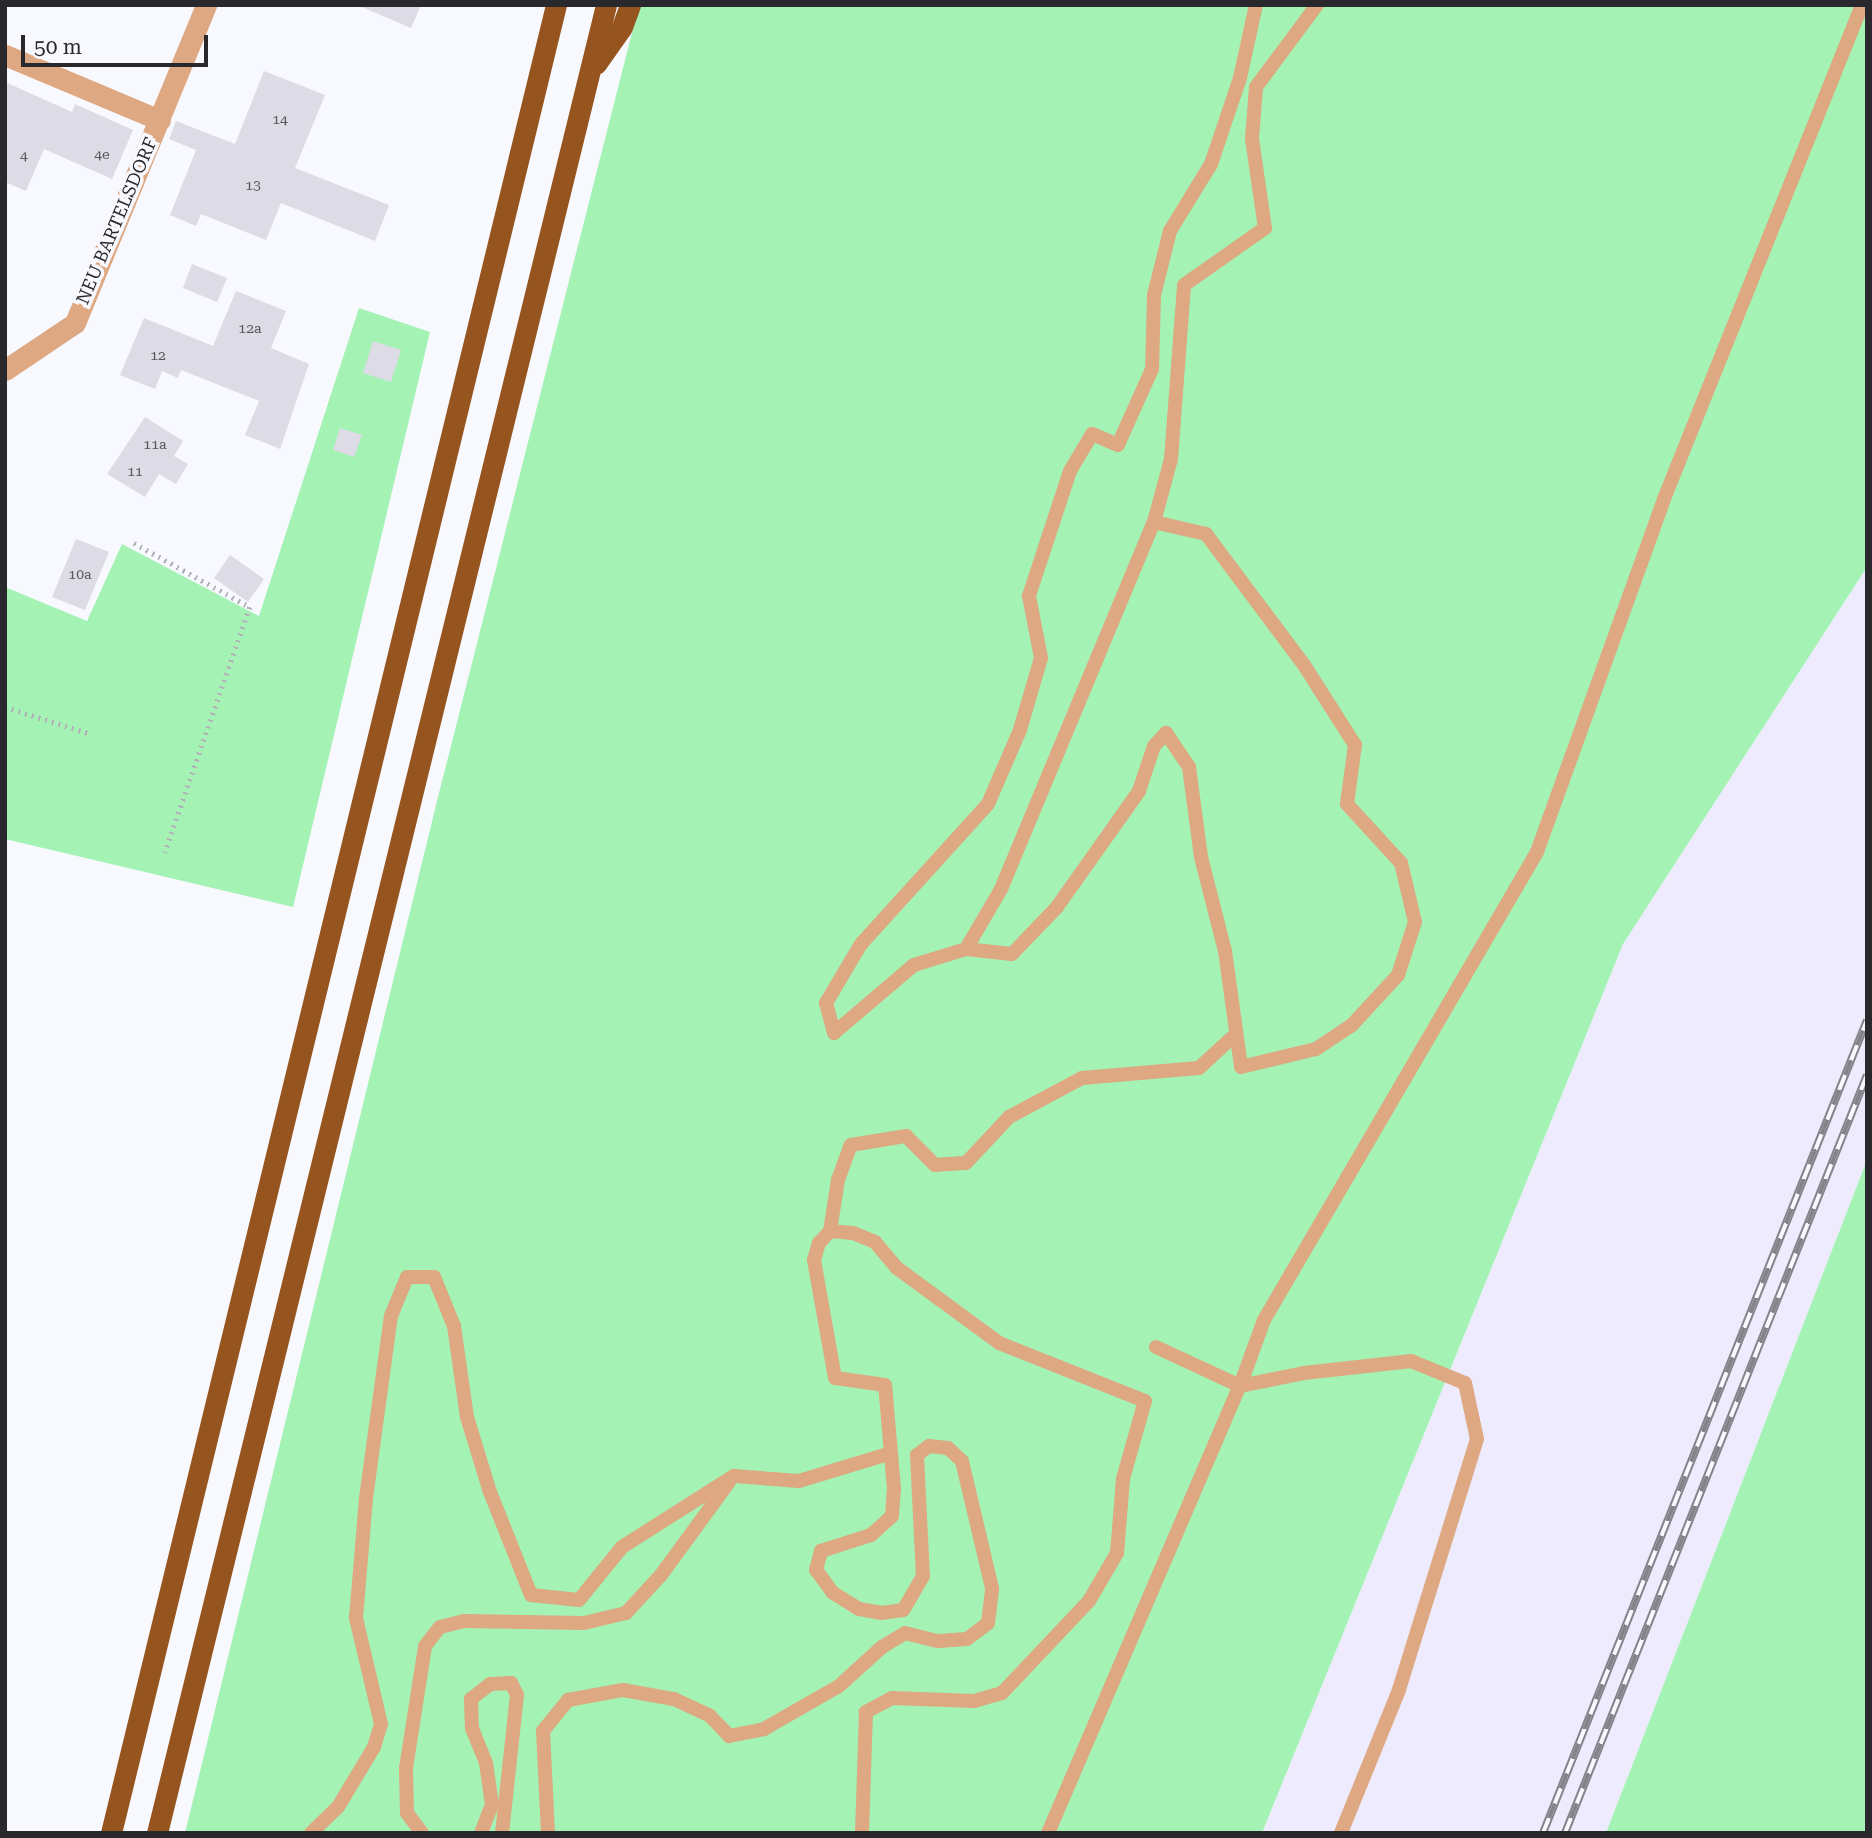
<!DOCTYPE html>
<html>
<head>
<meta charset="utf-8">
<style>
	body { margin:0 }
	#map { position:relative; width:1872px; height:1838px; overflow:hidden; background:#f8f8ff; font-family:"Roboto Serif",serif }
	div>[style] { position:absolute }
	.built>* { inset:0; background:#edebfd }
	.green>* { inset:0; background:#a4f3b5 }
	.building>* { inset:0; background:#dcdbe6 }
	.path>* { height:4.5px; margin-top:-2.25px; transform-origin:0; background:repeating-linear-gradient(90deg,#b2b2b8 0 2px,transparent 0 7px) }
	.service>* { height:14px; margin:-7px; padding:0 7px; transform-origin:7px; border-radius:7px; background:#dda882 }
	.minor>* { height:21px; margin:-10.5px; padding:0 10.5px; transform-origin:10.5px; border-radius:10.5px; background:#dda882 }
	.motorway>* { height:21px; margin:-10.5px; padding:0 10.5px; transform-origin:10.5px; border-radius:10.5px; background:#96551e }
	.rail>* { height:8px; margin-top:-4px; transform-origin:0; background:repeating-linear-gradient(90deg,#f8f8ff 0 16px,#838389 0 32px); box-sizing:border-box; border-block:2px solid #838389 }
	span { translate:-50% -50%; white-space:nowrap; text-align:center; line-height:1.15; -webkit-text-stroke:7px #f8f8ff; paint-order:stroke }
	.number-label { font-size:14px; color:#56565b }
	.number-label span { -webkit-text-stroke-width:0 }
	.street-label { font-size:18px; color:#29292d }
	.frame { position:absolute; inset:0; border:7px solid #29292d; pointer-events:none }
	.scale { position:absolute; left:21px; top:35px; width:187px; height:32px; box-sizing:border-box; border:4px solid #29292d; border-top:0; padding-left:9px; font-size:21px; line-height:24px; white-space:nowrap; color:#29292d; -webkit-text-stroke:5px #f8f8ff; paint-order:stroke }
</style>
</head>
<body>
<div id="map">
	<div class="built">
		<i style="clip-path:polygon(1867px 567px,1867px 1160px,1606px 1833px,1262px 1833px,1623px 944px)"></i>
	</div>
	<div class="green">
		<i style="clip-path:polygon(639px 5px,1867px 5px,1867px 567px,1623px 944px,1262px 1833px,185px 1833px,438px 797px)"></i>
		<i style="clip-path:polygon(359px 308px,430px 332px,293px 907px,5px 839px,5px 587px,87px 621px,122px 544px,259px 616px)"></i>
		<i style="clip-path:polygon(1867px 1160px,1867px 1833px,1606px 1833px)"></i>
	</div>
	<div class="building">
		<i style="clip-path:polygon(357px 5px,421px 5px,411px 28px)"></i>
		<i style="clip-path:polygon(264px 71px,325px 95px,295px 168px,389px 205px,375px 241px,281px 203px,266px 240px,201px 214px,196px 226px,170px 215px,196px 150px,169px 139px,176px 121px,235px 144px)"></i>
		<i style="clip-path:polygon(5px 82px,72px 112px,75px 104px,133px 130px,112px 179px,44px 149px,26px 191px,5px 182px)"></i>
		<i style="clip-path:polygon(192px 264px,227px 278px,217px 302px,183px 288px)"></i>
		<i style="clip-path:polygon(236px 291px,286px 311px,271px 348px,309px 364px,280px 449px,245px 435px,259px 401px,181px 370px,178px 378px,162px 371px,155px 389px,120px 375px,144px 318px,213px 346px)"></i>
		<i style="clip-path:polygon(373px 341px,401px 350px,391px 382px,363px 373px)"></i>
		<i style="clip-path:polygon(145px 417px,183px 441px,174px 456px,188px 464px,176px 484px,159px 474px,145px 497px,107px 474px)"></i>
		<i style="clip-path:polygon(340px 428px,362px 435px,354px 457px,333px 450px)"></i>
		<i style="clip-path:polygon(76px 539px,109px 552px,85px 610px,52px 597px)"></i>
		<i style="clip-path:polygon(230px 555px,264px 579px,248px 602px,214px 578px)"></i>
	</div>
	<div class="path">
		<i style="left:134px;top:543px;width:132px;rotate:28.9deg"></i>
		<i style="left:250px;top:607px;width:260px;rotate:109.1deg"></i>
		<i style="left:5px;top:707px;width:87px;rotate:17.4deg"></i>
	</div>
	<div class="service">
		<i style="left:1256px;top:5px;width:75px;rotate:102.4deg"></i>
		<i style="left:1240px;top:78px;width:91px;rotate:108.6deg"></i>
		<i style="left:1211px;top:164px;width:79px;rotate:121.5deg"></i>
		<i style="left:1170px;top:231px;width:66px;rotate:104deg"></i>
		<i style="left:1154px;top:295px;width:74px;rotate:91.5deg"></i>
		<i style="left:1152px;top:369px;width:83px;rotate:114.1deg"></i>
		<i style="left:1118px;top:445px;width:28px;rotate:-157deg"></i>
		<i style="left:1092px;top:434px;width:43px;rotate:120.7deg"></i>
		<i style="left:1070px;top:471px;width:132px;rotate:108.2deg"></i>
		<i style="left:1029px;top:596px;width:63px;rotate:79deg"></i>
		<i style="left:1041px;top:658px;width:75px;rotate:106.3deg"></i>
		<i style="left:1020px;top:730px;width:81px;rotate:113.4deg"></i>
		<i style="left:988px;top:804px;width:189px;rotate:132.2deg"></i>
		<i style="left:861px;top:944px;width:69px;rotate:120.7deg"></i>
		<i style="left:826px;top:1003px;width:31px;rotate:75deg"></i>
		<i style="left:834px;top:1033px;width:105px;rotate:-40.4deg"></i>
		<i style="left:914px;top:965px;width:54px;rotate:-17.1deg"></i>
		<i style="left:966px;top:949px;width:69px;rotate:-59.7deg"></i>
		<i style="left:1001px;top:889px;width:398px;rotate:-67.4deg"></i>
		<i style="left:1154px;top:522px;width:65px;rotate:-74.9deg"></i>
		<i style="left:1171px;top:459px;width:174px;rotate:-85.7deg"></i>
		<i style="left:1184px;top:285px;width:99px;rotate:-35.1deg"></i>
		<i style="left:1265px;top:228px;width:90px;rotate:-98.3deg"></i>
		<i style="left:1252px;top:139px;width:52px;rotate:-85.6deg"></i>
		<i style="left:1256px;top:87px;width:102px;rotate:-53.4deg"></i>
		<i style="left:966px;top:949px;width:46px;rotate:6.2deg"></i>
		<i style="left:1012px;top:954px;width:65px;rotate:-46.2deg"></i>
		<i style="left:1057px;top:907px;width:142px;rotate:-54.7deg"></i>
		<i style="left:1139px;top:791px;width:47px;rotate:-71.6deg"></i>
		<i style="left:1154px;top:746px;width:18px;rotate:-47deg"></i>
		<i style="left:1166px;top:733px;width:41px;rotate:55.9deg"></i>
		<i style="left:1189px;top:767px;width:91px;rotate:82.4deg"></i>
		<i style="left:1201px;top:857px;width:97px;rotate:75.7deg"></i>
		<i style="left:1225px;top:951px;width:117px;rotate:82.1deg"></i>
		<i style="left:1241px;top:1067px;width:77px;rotate:-13.5deg"></i>
		<i style="left:1316px;top:1049px;width:43px;rotate:-33.7deg"></i>
		<i style="left:1352px;top:1025px;width:68px;rotate:-47.4deg"></i>
		<i style="left:1398px;top:975px;width:56px;rotate:-72.2deg"></i>
		<i style="left:1415px;top:922px;width:61px;rotate:-103.3deg"></i>
		<i style="left:1401px;top:863px;width:80px;rotate:-132.5deg"></i>
		<i style="left:1347px;top:804px;width:60px;rotate:-82.3deg"></i>
		<i style="left:1355px;top:745px;width:95px;rotate:-122.5deg"></i>
		<i style="left:1304px;top:665px;width:164px;rotate:-126.8deg"></i>
		<i style="left:1206px;top:534px;width:53px;rotate:-167deg"></i>
		<i style="left:830px;top:1231px;width:52px;rotate:-81.1deg"></i>
		<i style="left:838px;top:1180px;width:37px;rotate:-70deg"></i>
		<i style="left:851px;top:1145px;width:56px;rotate:-9.3deg"></i>
		<i style="left:906px;top:1136px;width:41px;rotate:45deg"></i>
		<i style="left:935px;top:1165px;width:31px;rotate:-4deg"></i>
		<i style="left:966px;top:1163px;width:63px;rotate:-46.9deg"></i>
		<i style="left:1009px;top:1117px;width:83px;rotate:-28.1deg"></i>
		<i style="left:1082px;top:1078px;width:117px;rotate:-4.9deg"></i>
		<i style="left:1199px;top:1068px;width:50px;rotate:-42.6deg"></i>
		<i style="left:1156px;top:1347px;width:93px;rotate:24.9deg"></i>
		<i style="left:1240px;top:1386px;width:70px;rotate:-70deg"></i>
		<i style="left:1264px;top:1320px;width:542px;rotate:-59.74deg"></i>
		<i style="left:1537px;top:852px;width:375px;rotate:-70.2deg"></i>
		<i style="left:1664px;top:499px;width:532px;rotate:-68.16deg"></i>
		<i style="left:311px;top:1833px;width:37px;rotate:-44deg"></i>
		<i style="left:338px;top:1807px;width:70px;rotate:-59deg"></i>
		<i style="left:374px;top:1747px;width:24px;rotate:-73deg"></i>
		<i style="left:381px;top:1724px;width:109px;rotate:-103.3deg"></i>
		<i style="left:356px;top:1618px;width:120px;rotate:-85.2deg"></i>
		<i style="left:366px;top:1498px;width:184px;rotate:-82.2deg"></i>
		<i style="left:391px;top:1316px;width:42px;rotate:-67.7deg"></i>
		<i style="left:407px;top:1277px;width:27px"></i>
		<i style="left:434px;top:1277px;width:53px;rotate:67.8deg"></i>
		<i style="left:454px;top:1326px;width:92px;rotate:81.9deg"></i>
		<i style="left:467px;top:1417px;width:78px;rotate:73deg"></i>
		<i style="left:490px;top:1492px;width:111px;rotate:68.3deg"></i>
		<i style="left:531px;top:1595px;width:48px;rotate:5.9deg"></i>
		<i style="left:579px;top:1600px;width:68px;rotate:-50.9deg"></i>
		<i style="left:622px;top:1547px;width:133px;rotate:-32.4deg"></i>
		<i style="left:734px;top:1476px;width:65px;rotate:4.4deg"></i>
		<i style="left:799px;top:1481px;width:93px;rotate:-16.9deg"></i>
		<i style="left:422px;top:1833px;width:25px;rotate:-127deg"></i>
		<i style="left:407px;top:1813px;width:45px;rotate:-91.3deg"></i>
		<i style="left:406px;top:1768px;width:123px;rotate:-81.1deg"></i>
		<i style="left:425px;top:1646px;width:24px;rotate:-52deg"></i>
		<i style="left:440px;top:1627px;width:25px;rotate:-14deg"></i>
		<i style="left:464px;top:1621px;width:120px;rotate:1deg"></i>
		<i style="left:584px;top:1623px;width:43px;rotate:-13.4deg"></i>
		<i style="left:626px;top:1613px;width:52px;rotate:-47.4deg"></i>
		<i style="left:661px;top:1575px;width:115px;rotate:-53.8deg"></i>
		<i style="left:481px;top:1833px;width:30px;rotate:-69deg"></i>
		<i style="left:492px;top:1805px;width:42px;rotate:-98.1deg"></i>
		<i style="left:486px;top:1763px;width:37px;rotate:-112deg"></i>
		<i style="left:472px;top:1729px;width:30px;rotate:-92deg"></i>
		<i style="left:471px;top:1699px;width:24px;rotate:-38deg"></i>
		<i style="left:490px;top:1684px;width:21px;rotate:-3deg"></i>
		<i style="left:511px;top:1683px;width:13px;rotate:63deg"></i>
		<i style="left:517px;top:1695px;width:139px;rotate:96.2deg"></i>
		<i style="left:548px;top:1833px;width:102px;rotate:-92.8deg"></i>
		<i style="left:543px;top:1731px;width:40px;rotate:-51deg"></i>
		<i style="left:568px;top:1700px;width:56px;rotate:-10.3deg"></i>
		<i style="left:623px;top:1690px;width:52px;rotate:10deg"></i>
		<i style="left:674px;top:1699px;width:40px;rotate:25deg"></i>
		<i style="left:710px;top:1716px;width:28px;rotate:46deg"></i>
		<i style="left:729px;top:1736px;width:36px;rotate:-11deg"></i>
		<i style="left:764px;top:1729px;width:86px;rotate:-29.8deg"></i>
		<i style="left:839px;top:1686px;width:58px;rotate:-42.2deg"></i>
		<i style="left:882px;top:1647px;width:27px;rotate:-31deg"></i>
		<i style="left:905px;top:1633px;width:34px;rotate:14deg"></i>
		<i style="left:938px;top:1641px;width:29px;rotate:-4deg"></i>
		<i style="left:967px;top:1639px;width:26px;rotate:-37deg"></i>
		<i style="left:988px;top:1623px;width:35px;rotate:-83deg"></i>
		<i style="left:992px;top:1588px;width:130px;rotate:-103.3deg"></i>
		<i style="left:962px;top:1461px;width:19px;rotate:-137deg"></i>
		<i style="left:948px;top:1448px;width:19px;rotate:-174deg"></i>
		<i style="left:929px;top:1446px;width:15px;rotate:143deg"></i>
		<i style="left:917px;top:1455px;width:121px;rotate:87.2deg"></i>
		<i style="left:923px;top:1576px;width:39px;rotate:120deg"></i>
		<i style="left:903px;top:1610px;width:21px;rotate:172deg"></i>
		<i style="left:882px;top:1613px;width:23px;rotate:-170deg"></i>
		<i style="left:859px;top:1609px;width:31px;rotate:-148deg"></i>
		<i style="left:833px;top:1593px;width:29px;rotate:-126deg"></i>
		<i style="left:816px;top:1570px;width:20px;rotate:-75deg"></i>
		<i style="left:821px;top:1551px;width:52px;rotate:-17.7deg"></i>
		<i style="left:871px;top:1535px;width:28px;rotate:-42deg"></i>
		<i style="left:892px;top:1516px;width:27px;rotate:-86deg"></i>
		<i style="left:894px;top:1489px;width:104px;rotate:-94.9deg"></i>
		<i style="left:885px;top:1385px;width:50px;rotate:-172deg"></i>
		<i style="left:835px;top:1378px;width:120px;rotate:-100.1deg"></i>
		<i style="left:814px;top:1260px;width:18px;rotate:-74deg"></i>
		<i style="left:819px;top:1243px;width:16px;rotate:-47deg"></i>
		<i style="left:830px;top:1231px;width:23px;rotate:5deg"></i>
		<i style="left:853px;top:1233px;width:24px;rotate:22deg"></i>
		<i style="left:875px;top:1242px;width:34px;rotate:50deg"></i>
		<i style="left:897px;top:1268px;width:127px;rotate:36.3deg"></i>
		<i style="left:999px;top:1343px;width:157px;rotate:21.7deg"></i>
		<i style="left:1145px;top:1401px;width:81px;rotate:105.8deg"></i>
		<i style="left:1123px;top:1479px;width:74px;rotate:94.6deg"></i>
		<i style="left:1117px;top:1553px;width:56px;rotate:120.3deg"></i>
		<i style="left:1089px;top:1601px;width:127px;rotate:133.4deg"></i>
		<i style="left:1002px;top:1693px;width:29px;rotate:164deg"></i>
		<i style="left:974px;top:1701px;width:82px;rotate:-177.9deg"></i>
		<i style="left:892px;top:1698px;width:30px;rotate:152deg"></i>
		<i style="left:866px;top:1712px;width:121px;rotate:91.9deg"></i>
		<i style="left:1048px;top:1833px;width:486px;rotate:-66.8deg"></i>
		<i style="left:1240px;top:1386px;width:65px;rotate:-11.5deg"></i>
		<i style="left:1304px;top:1373px;width:108px;rotate:-6.4deg"></i>
		<i style="left:1411px;top:1361px;width:58px;rotate:22.2deg"></i>
		<i style="left:1465px;top:1383px;width:57px;rotate:77.9deg"></i>
		<i style="left:1477px;top:1439px;width:263px;rotate:107.3deg"></i>
		<i style="left:1399px;top:1690px;width:154px;rotate:112.1deg"></i>
	</div>
	<div class="minor">
		<i style="left:5px;top:55px;width:168px;rotate:22.8deg"></i>
		<i style="left:5px;top:370px;width:84px;rotate:-33.9deg"></i>
		<i style="left:75px;top:323px;width:344px;rotate:-67.6deg"></i>
	</div>
	<div class="motorway">
		<i style="left:596px;top:64px;width:45px;rotate:-54.9deg"></i>
		<i style="left:622px;top:27px;width:23px;rotate:-70deg"></i>
		<i style="left:111px;top:1833px;width:1881px;rotate:-76.32deg"></i>
		<i style="left:157px;top:1833px;width:1882px;rotate:-76.2deg"></i>
	</div>
	<div class="rail">
		<i style="left:1543px;top:1833px;width:875px;rotate:-68.27deg"></i>
		<i style="left:1565px;top:1833px;width:816px;rotate:-68.28deg"></i>
	</div>
	<div class="number-label">
		<span style="left:280px;top:119px">14</span>
		<span style="left:102px;top:154px">4e</span>
		<span style="left:24px;top:155px">4</span>
		<span style="left:253px;top:185px">13</span>
		<span style="left:250px;top:328px">12a</span>
		<span style="left:158px;top:355px">12</span>
		<span style="left:155px;top:444px">11a</span>
		<span style="left:135px;top:471px">11</span>
		<span style="left:80px;top:574px">10a</span>
	</div>
	<div class="street-label">
		<span style="left:117px;top:221px;rotate:-67deg">NEU BARTELSDORF</span>
	</div>
	<div class="frame"></div>
	<div class="scale">50 m</div>
</div>
</body>
</html>
